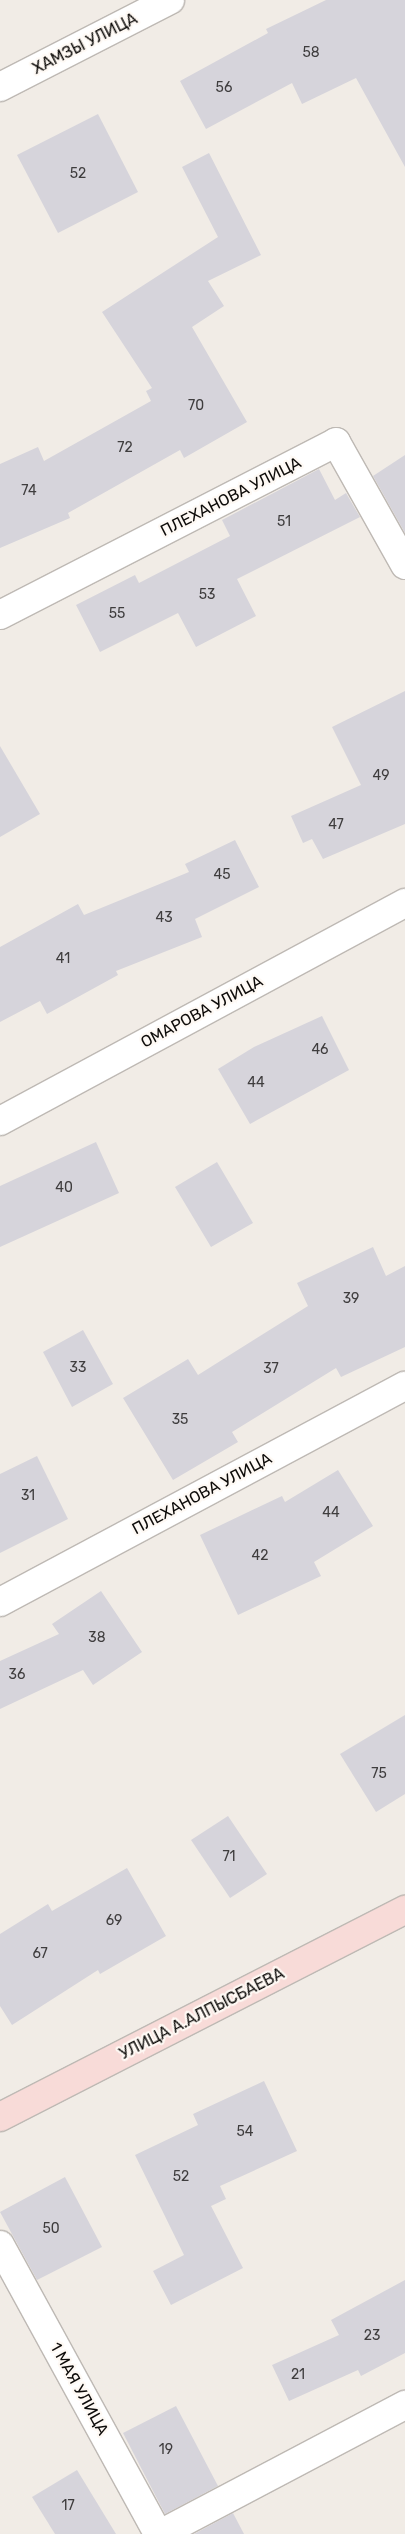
<!DOCTYPE html>
<html>
<head>
<meta charset="utf-8">
<style>
	body { margin:0 }
	#map { position:relative; width:405px; height:2534px; overflow:hidden; background:#f1ece6; font-family:Rubik,sans-serif }
	div>[style] { position:absolute }
	.building>* { inset:0; background:#d6d4db }
	.roads { filter:drop-shadow(1px 0 #beb9b4) drop-shadow(-1px 0 #beb9b4) drop-shadow(0 1px #beb9b4) drop-shadow(0 -1px #beb9b4) }
	.street>* { height:28px; margin:-14px; padding:0 14px; transform-origin:14px; border-radius:14px; background:#fff }
	.secondary>* { height:28px; margin:-14px; padding:0 14px; transform-origin:14px; border-radius:14px; background:#f8dbd8 }
	span { translate:-50% -50%; white-space:nowrap; text-align:center; line-height:1.15; -webkit-text-stroke:4.5px #fef9f4; paint-order:stroke }
	.number-label { font-size:14px; color:#3f3d3e }
	.number-label span { -webkit-text-stroke-width:0 }
	.street-label { font-size:16px; color:#0d0b09 }
</style>
</head>
<body>
<div id="map">
	<div class="building">
		<i style="clip-path:polygon(326px 0,405px 0,405px 167px,356px 78px,302px 104px,292px 83px,206px 129px,180px 81px,268px 33px,266px 29px)"></i>
		<i style="clip-path:polygon(98px 114px,138px 192px,58px 233px,17px 155px)"></i>
		<i style="clip-path:polygon(209px 153px,261px 255px,208px 281px,224px 306px,192px 327px,247px 422px,184px 458px,180px 450px,68px 513px,70px 518px,0 548px,0 464px,38px 447px,44px 461px,151px 401px,146px 391px,152px 388px,102px 312px,218px 237px,182px 167px)"></i>
		<i style="clip-path:polygon(405px 455px,405px 533px,373px 476px)"></i>
		<i style="clip-path:polygon(319px 469px,335px 500px,346px 493px,360px 517px,237px 579px,256px 616px,196px 647px,178px 613px,100px 652px,76px 605px,135px 575px,139px 583px,230px 536px,222px 520px)"></i>
		<i style="clip-path:polygon(405px 691px,405px 824px,323px 859px,312px 839px,303px 843px,291px 816px,361px 785px,332px 727px)"></i>
		<i style="clip-path:polygon(0 746px,40px 814px,0 837px)"></i>
		<i style="clip-path:polygon(235px 840px,259px 887px,195px 919px,202px 937px,116px 971px,118px 975px,47px 1014px,40px 1001px,0 1022px,0 947px,78px 904px,84px 915px,189px 872px,185px 864px)"></i>
		<i style="clip-path:polygon(322px 1016px,349px 1070px,250px 1124px,218px 1069px,254px 1047px)"></i>
		<i style="clip-path:polygon(96px 1142px,119px 1193px,0 1247px,0 1186px)"></i>
		<i style="clip-path:polygon(217px 1162px,253px 1223px,211px 1247px,175px 1187px)"></i>
		<i style="clip-path:polygon(373px 1247px,386px 1276px,405px 1266px,405px 1347px,341px 1377px,336px 1368px,232px 1432px,238px 1442px,173px 1480px,123px 1398px,188px 1359px,198px 1375px,308px 1306px,297px 1283px)"></i>
		<i style="clip-path:polygon(83px 1330px,113px 1384px,72px 1407px,43px 1352px)"></i>
		<i style="clip-path:polygon(37px 1456px,68px 1519px,0 1553px,0 1474px)"></i>
		<i style="clip-path:polygon(338px 1470px,373px 1526px,314px 1562px,321px 1576px,238px 1615px,200px 1535px,282px 1496px,285px 1502px)"></i>
		<i style="clip-path:polygon(101px 1591px,142px 1652px,93px 1685px,83px 1670px,0 1709px,0 1661px,59px 1634px,52px 1624px)"></i>
		<i style="clip-path:polygon(405px 1715px,405px 1794px,376px 1812px,340px 1754px)"></i>
		<i style="clip-path:polygon(228px 1816px,267px 1874px,230px 1898px,191px 1840px)"></i>
		<i style="clip-path:polygon(127px 1868px,166px 1936px,100px 1974px,98px 1970px,12px 2025px,0 2006px,0 1934px,48px 1904px,52px 1911px)"></i>
		<i style="clip-path:polygon(264px 2081px,297px 2151px,220px 2186px,226px 2199px,211px 2206px,243px 2268px,171px 2305px,153px 2271px,184px 2255px,135px 2155px,198px 2125px,193px 2114px)"></i>
		<i style="clip-path:polygon(65px 2177px,102px 2247px,37px 2280px,0 2212px)"></i>
		<i style="clip-path:polygon(405px 2280px,405px 2353px,361px 2376px,358px 2370px,289px 2401px,272px 2365px,339px 2335px,331px 2320px)"></i>
		<i style="clip-path:polygon(176px 2406px,218px 2486px,165px 2514px,123px 2433px)"></i>
		<i style="clip-path:polygon(77px 2470px,116px 2534px,55px 2534px,32px 2497px)"></i>
		<i style="clip-path:polygon(233px 2513px,244px 2534px,194px 2534px)"></i>
	</div>
	<div class="roads">
		<div class="street">
			<i style="left:0;top:87px;width:191px;rotate:-27.1deg"></i>
			<i style="left:0;top:615px;width:378px;rotate:-27.2deg"></i>
			<i style="left:336px;top:442px;width:141px;rotate:60.7deg"></i>
			<i style="left:0;top:1121px;width:460px;rotate:-28.3deg"></i>
			<i style="left:0;top:1602px;width:459px;rotate:-28.1deg"></i>
			<i style="left:0;top:2245px;width:329px;rotate:61.3deg"></i>
			<i style="left:160px;top:2534px;width:277px;rotate:-27.8deg"></i>
		</div>
		<div class="secondary">
			<i style="left:0;top:2117px;width:455px;rotate:-27.1deg"></i>
		</div>
	</div>
	<div class="number-label">
		<span style="left:311px;top:53px">58</span>
		<span style="left:224px;top:88px">56</span>
		<span style="left:78px;top:174px">52</span>
		<span style="left:196px;top:406px">70</span>
		<span style="left:125px;top:448px">72</span>
		<span style="left:29px;top:491px">74</span>
		<span style="left:284px;top:522px">51</span>
		<span style="left:207px;top:595px">53</span>
		<span style="left:117px;top:614px">55</span>
		<span style="left:381px;top:776px">49</span>
		<span style="left:336px;top:825px">47</span>
		<span style="left:222px;top:875px">45</span>
		<span style="left:164px;top:918px">43</span>
		<span style="left:63px;top:959px">41</span>
		<span style="left:320px;top:1050px">46</span>
		<span style="left:256px;top:1083px">44</span>
		<span style="left:64px;top:1188px">40</span>
		<span style="left:351px;top:1299px">39</span>
		<span style="left:78px;top:1368px">33</span>
		<span style="left:271px;top:1369px">37</span>
		<span style="left:180px;top:1420px">35</span>
		<span style="left:28px;top:1496px">31</span>
		<span style="left:331px;top:1513px">44</span>
		<span style="left:260px;top:1556px">42</span>
		<span style="left:97px;top:1638px">38</span>
		<span style="left:17px;top:1675px">36</span>
		<span style="left:379px;top:1774px">75</span>
		<span style="left:229px;top:1857px">71</span>
		<span style="left:114px;top:1921px">69</span>
		<span style="left:40px;top:1954px">67</span>
		<span style="left:245px;top:2132px">54</span>
		<span style="left:181px;top:2177px">52</span>
		<span style="left:51px;top:2229px">50</span>
		<span style="left:372px;top:2336px">23</span>
		<span style="left:298px;top:2375px">21</span>
		<span style="left:166px;top:2450px">19</span>
		<span style="left:68px;top:2506px">17</span>
	</div>
	<div class="street-label">
		<span style="left:85px;top:44px;rotate:-27deg">ХАМЗЫ УЛИЦА</span>
		<span style="left:231px;top:497px;rotate:-27deg">ПЛЕХАНОВА УЛИЦА</span>
		<span style="left:202px;top:1012px;rotate:-28deg">ОМАРОВА УЛИЦА</span>
		<span style="left:202px;top:1494px;rotate:-28deg">ПЛЕХАНОВА УЛИЦА</span>
		<span style="left:202px;top:2014px;rotate:-27deg">УЛИЦА А.АЛПЫСБАЕВА</span>
		<span style="left:79px;top:2389px;rotate:61deg">1 МАЯ УЛИЦА</span>
	</div>
</div>
</body>
</html>
